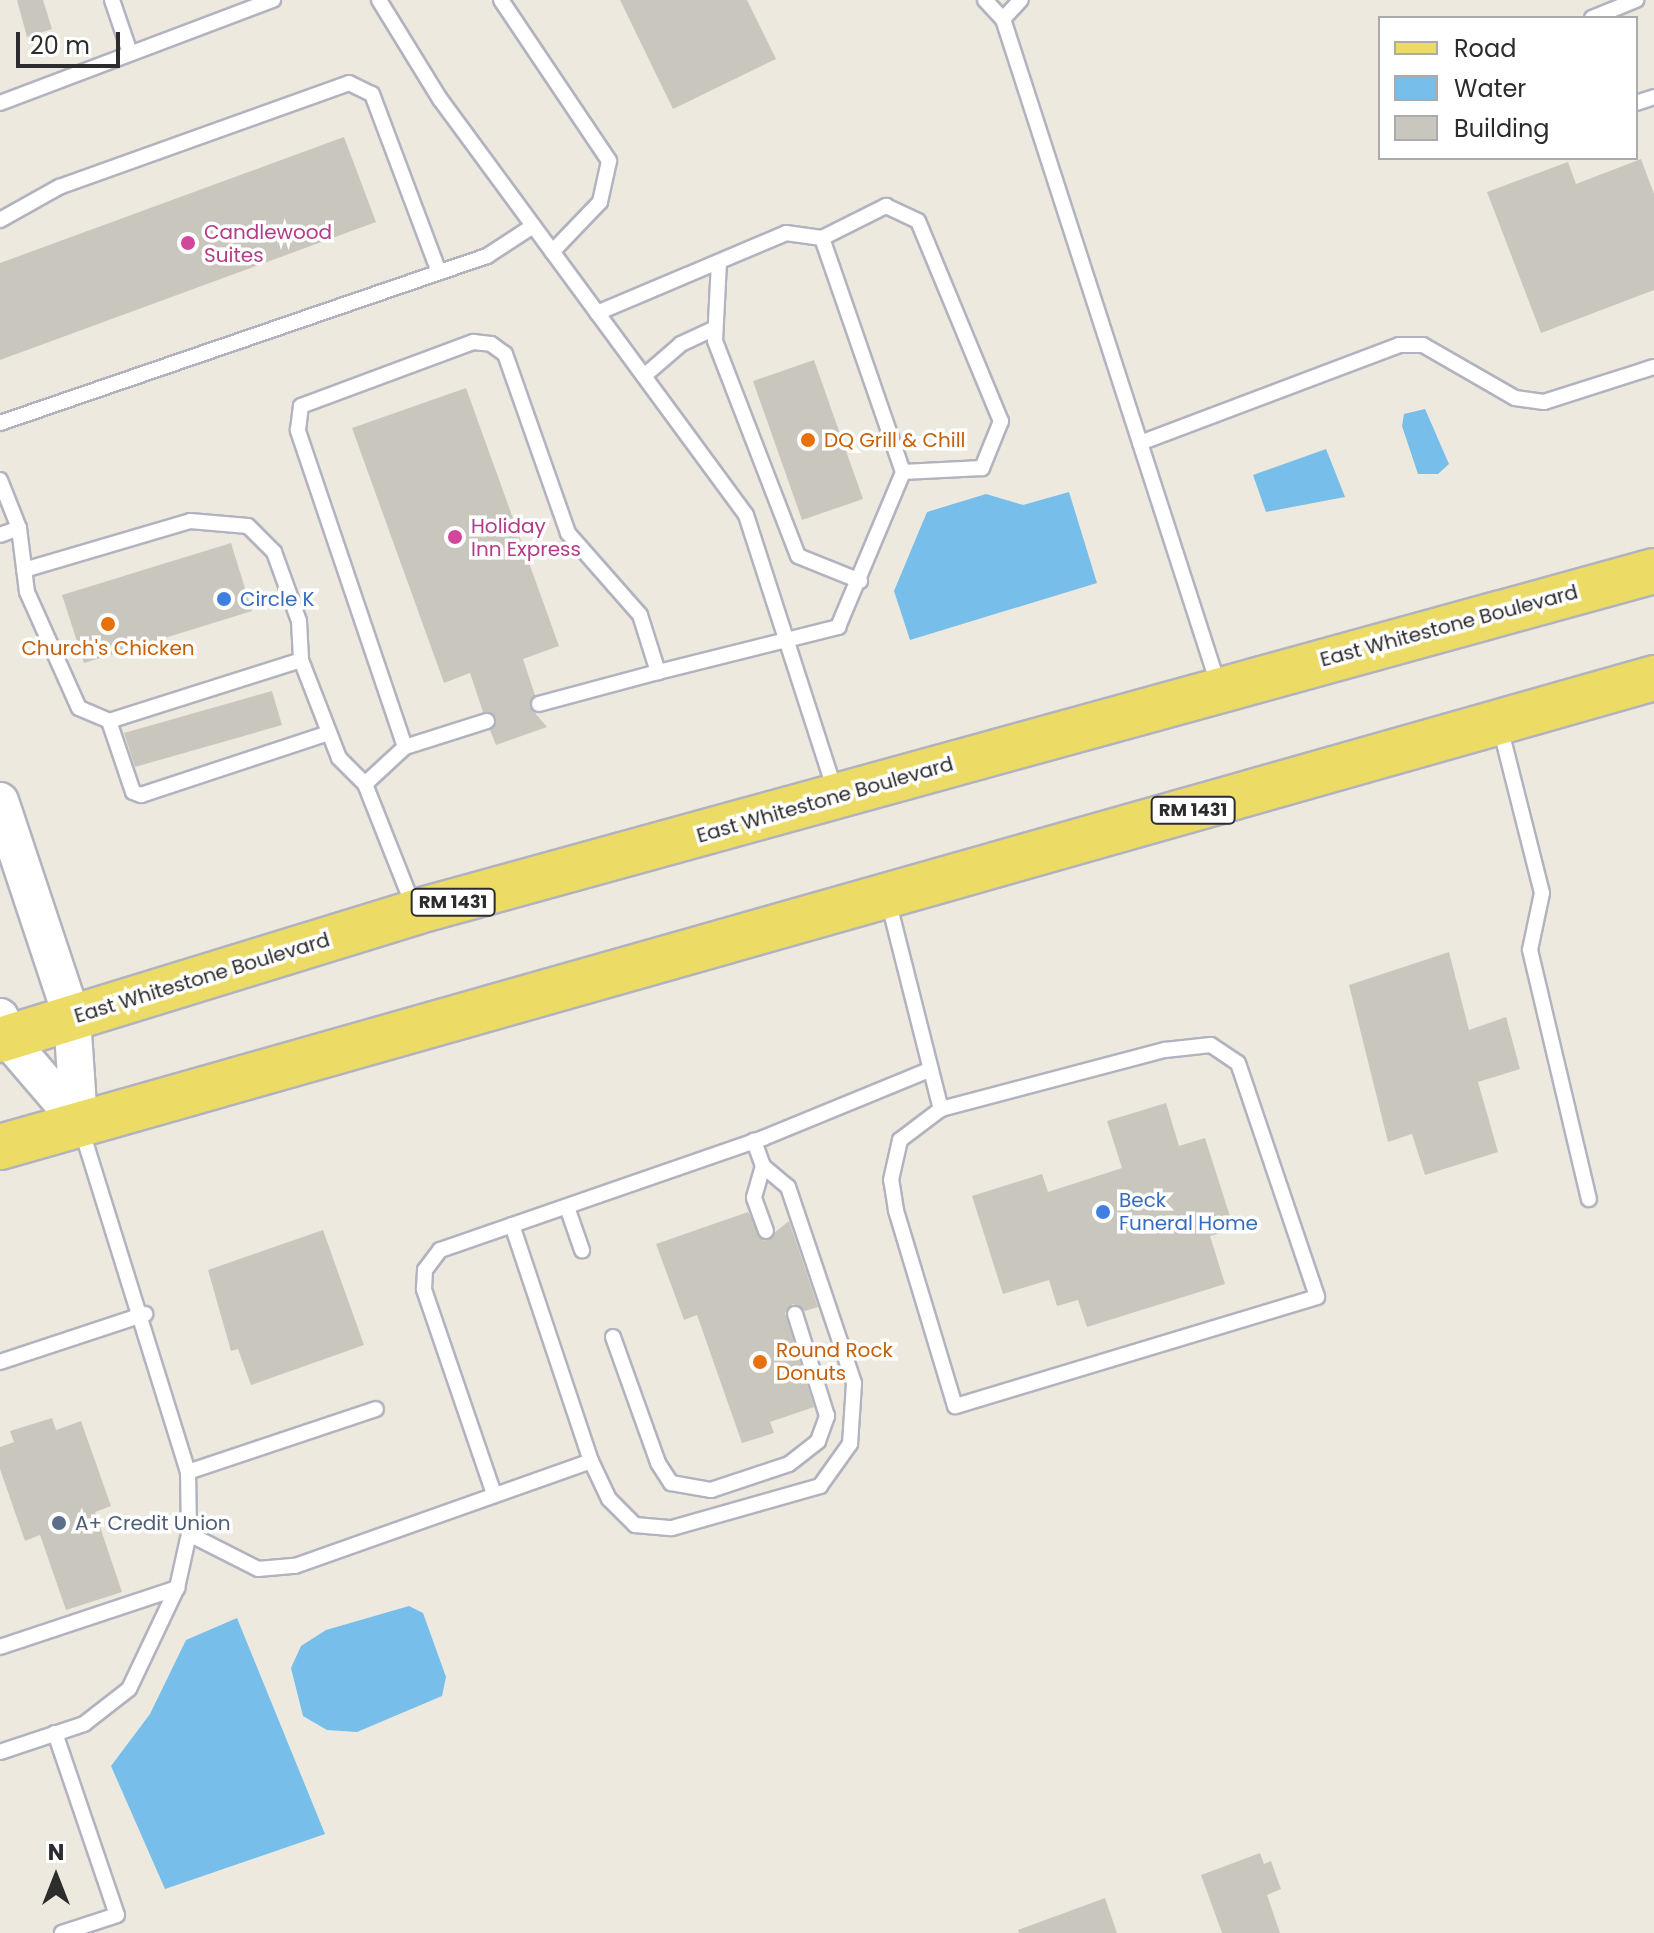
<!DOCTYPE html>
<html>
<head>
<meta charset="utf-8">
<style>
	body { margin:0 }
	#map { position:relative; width:1654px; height:1933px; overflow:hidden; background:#ede9df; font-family:Poppins,sans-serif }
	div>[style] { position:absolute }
	.water>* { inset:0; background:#77beeb }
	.building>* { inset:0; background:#c9c7bd }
	.roads { filter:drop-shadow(2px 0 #b2b3bf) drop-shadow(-2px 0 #b2b3bf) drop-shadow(0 2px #b2b3bf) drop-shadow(0 -2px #b2b3bf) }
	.service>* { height:14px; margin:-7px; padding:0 7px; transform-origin:7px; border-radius:7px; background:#fff }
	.tertiary>* { height:36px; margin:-18px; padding:0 18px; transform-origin:18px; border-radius:18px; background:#fff }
	.primary>* { height:44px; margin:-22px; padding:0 22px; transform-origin:22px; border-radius:22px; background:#ecdc65 }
	.dots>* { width:22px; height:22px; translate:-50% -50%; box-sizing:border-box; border:4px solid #fff; border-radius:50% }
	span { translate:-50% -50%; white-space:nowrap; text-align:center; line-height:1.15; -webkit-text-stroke:7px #fff; paint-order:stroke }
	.shield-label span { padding:2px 6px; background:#fff; border:2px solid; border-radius:6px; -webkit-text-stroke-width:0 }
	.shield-label { font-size:18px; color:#2c2c2c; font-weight:700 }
	.hotel-label { font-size:20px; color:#b23c85 }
	.left { translate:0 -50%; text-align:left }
	.food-label { font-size:20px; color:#c56008 }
	.shop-label { font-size:20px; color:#366cbe }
	.street-label { font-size:20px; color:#2c2c2c }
	.service-label { font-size:20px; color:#4e5e75 }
	.legend { position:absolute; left:1378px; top:16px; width:260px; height:144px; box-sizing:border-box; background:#fff; border:2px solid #ababab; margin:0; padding:10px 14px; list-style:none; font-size:24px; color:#2c2c2c }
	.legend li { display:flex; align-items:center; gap:16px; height:40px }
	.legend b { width:40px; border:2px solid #ababab }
	.north { position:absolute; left:16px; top:1837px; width:80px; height:80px; -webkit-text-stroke:6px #fff; paint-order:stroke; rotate:0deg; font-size:22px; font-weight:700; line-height:32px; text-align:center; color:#2c2c2c }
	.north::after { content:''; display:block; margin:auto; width:28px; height:36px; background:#2c2c2c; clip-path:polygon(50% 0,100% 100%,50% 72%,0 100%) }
	.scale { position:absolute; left:16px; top:32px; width:104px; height:36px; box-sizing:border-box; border:4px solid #2c2c2c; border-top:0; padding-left:10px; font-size:24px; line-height:28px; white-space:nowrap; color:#2c2c2c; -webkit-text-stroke:6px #fff; paint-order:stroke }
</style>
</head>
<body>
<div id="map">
	<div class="water">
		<i style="clip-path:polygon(1425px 409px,1449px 464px,1438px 474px,1418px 474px,1402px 426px,1404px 414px)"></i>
		<i style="clip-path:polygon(1326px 449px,1345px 497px,1266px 512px,1253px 475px)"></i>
		<i style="clip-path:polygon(1069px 492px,1097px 583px,910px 640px,894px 591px,927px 512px,986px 494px,1023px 505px)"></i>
		<i style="clip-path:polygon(409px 1606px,423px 1613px,446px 1677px,442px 1696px,357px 1732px,327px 1730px,303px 1716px,291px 1668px,301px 1646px,326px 1630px)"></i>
		<i style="clip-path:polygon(237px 1618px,325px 1834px,165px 1889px,111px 1766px,150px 1714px,186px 1640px)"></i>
	</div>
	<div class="building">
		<i style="clip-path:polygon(17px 0,43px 0,52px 29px,27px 37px)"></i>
		<i style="clip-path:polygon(620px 0,747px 0,776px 59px,673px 109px)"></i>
		<i style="clip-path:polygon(344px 137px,376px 222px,0 360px,0 263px)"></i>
		<i style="clip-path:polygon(1641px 159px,1654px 194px,1654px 290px,1541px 333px,1487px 192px,1568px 162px,1576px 184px)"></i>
		<i style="clip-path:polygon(814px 360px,863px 499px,802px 520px,753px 381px)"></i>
		<i style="clip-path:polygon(466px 388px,559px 646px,523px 659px,535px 695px,530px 707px,547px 727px,496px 745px,490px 730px,496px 717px,483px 712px,470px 673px,444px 683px,352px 428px)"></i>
		<i style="clip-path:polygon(231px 543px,252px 611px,84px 663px,62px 595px)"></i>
		<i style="clip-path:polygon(272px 691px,282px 725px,135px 767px,124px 733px)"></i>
		<i style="clip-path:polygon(1449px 952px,1469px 1030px,1506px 1017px,1520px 1069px,1478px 1082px,1498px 1152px,1425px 1175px,1412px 1134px,1388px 1142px,1349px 985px)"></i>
		<i style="clip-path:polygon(1166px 1103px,1179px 1146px,1205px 1138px,1234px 1229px,1210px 1236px,1225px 1284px,1087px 1327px,1078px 1300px,1057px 1306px,1049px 1280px,1003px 1294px,972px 1196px,1042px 1174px,1048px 1192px,1122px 1168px,1107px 1121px)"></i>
		<i style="clip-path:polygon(748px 1212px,764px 1241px,789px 1221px,818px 1307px,805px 1311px,793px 1304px,785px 1313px,814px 1407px,770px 1422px,774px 1433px,742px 1443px,697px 1315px,684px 1320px,656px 1244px)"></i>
		<i style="clip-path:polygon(323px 1230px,364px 1345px,251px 1385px,238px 1349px,231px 1351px,208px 1270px)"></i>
		<i style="clip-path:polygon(52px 1418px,56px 1430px,81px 1421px,111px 1506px,95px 1512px,122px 1592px,66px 1610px,40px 1535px,25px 1541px,0 1469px,0 1447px,14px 1442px,10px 1431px)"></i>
		<i style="clip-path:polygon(1260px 1853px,1264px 1864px,1271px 1861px,1281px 1889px,1267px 1895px,1280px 1933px,1222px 1933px,1201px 1875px)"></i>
		<i style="clip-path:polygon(1105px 1898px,1117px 1933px,1019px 1933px,1018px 1930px)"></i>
	</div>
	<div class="roads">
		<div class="service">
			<i style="left:112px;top:0;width:56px;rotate:71.2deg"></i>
			<i style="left:379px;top:0;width:116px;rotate:58.4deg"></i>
			<i style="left:440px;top:99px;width:516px;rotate:53.66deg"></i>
			<i style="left:746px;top:515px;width:292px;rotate:72.1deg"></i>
			<i style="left:501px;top:0;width:194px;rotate:56.1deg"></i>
			<i style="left:609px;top:161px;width:42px;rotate:102.4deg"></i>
			<i style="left:600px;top:202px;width:69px;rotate:133.8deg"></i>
			<i style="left:985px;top:0;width:26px;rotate:47deg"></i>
			<i style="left:1003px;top:19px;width:702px;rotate:72.08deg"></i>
			<i style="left:1592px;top:18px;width:48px;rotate:-22.2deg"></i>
			<i style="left:1003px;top:19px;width:26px;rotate:-47deg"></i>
			<i style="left:0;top:103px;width:292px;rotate:-20.7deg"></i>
			<i style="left:1636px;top:103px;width:19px;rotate:-18deg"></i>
			<i style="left:0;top:220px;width:68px;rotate:-29.2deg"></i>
			<i style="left:59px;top:187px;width:308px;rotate:-19.7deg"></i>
			<i style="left:349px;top:83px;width:25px;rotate:26deg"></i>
			<i style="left:372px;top:94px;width:188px;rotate:69.4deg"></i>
			<i style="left:719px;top:262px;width:79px;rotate:92.9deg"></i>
			<i style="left:715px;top:341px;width:230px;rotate:68.9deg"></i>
			<i style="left:798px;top:556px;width:67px;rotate:22deg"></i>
			<i style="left:597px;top:313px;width:205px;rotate:-22.9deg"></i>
			<i style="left:786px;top:233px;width:36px;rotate:8deg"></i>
			<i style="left:822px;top:238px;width:72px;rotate:-26.6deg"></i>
			<i style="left:886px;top:206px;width:35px;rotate:25deg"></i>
			<i style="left:918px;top:221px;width:217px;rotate:67.5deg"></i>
			<i style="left:1001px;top:421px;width:51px;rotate:112deg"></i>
			<i style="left:982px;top:468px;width:79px;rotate:177.1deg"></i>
			<i style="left:644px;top:376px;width:49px;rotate:-40.9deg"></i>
			<i style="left:681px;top:344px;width:35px;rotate:-25deg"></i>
			<i style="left:0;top:423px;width:515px;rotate:-18.93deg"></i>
			<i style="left:487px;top:256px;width:55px;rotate:-33.1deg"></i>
			<i style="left:1140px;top:443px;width:277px;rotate:-20.7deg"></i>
			<i style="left:1399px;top:345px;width:24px"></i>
			<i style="left:1423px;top:345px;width:106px;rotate:29.9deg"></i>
			<i style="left:1515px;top:398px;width:29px;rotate:8deg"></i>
			<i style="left:1544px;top:402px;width:115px;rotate:-17.7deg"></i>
			<i style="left:0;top:480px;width:52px;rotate:68.4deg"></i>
			<i style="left:19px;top:528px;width:20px;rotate:160deg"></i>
			<i style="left:19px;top:528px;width:64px;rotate:82.9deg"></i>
			<i style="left:27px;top:592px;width:127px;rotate:65.9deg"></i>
			<i style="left:79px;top:708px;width:33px;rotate:23deg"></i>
			<i style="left:109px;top:721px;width:201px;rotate:-17.6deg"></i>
			<i style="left:24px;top:570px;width:173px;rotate:-16.4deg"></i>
			<i style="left:190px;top:521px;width:58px;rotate:4.9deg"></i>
			<i style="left:248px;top:526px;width:37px;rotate:45deg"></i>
			<i style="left:274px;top:552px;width:73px;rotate:70.1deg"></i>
			<i style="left:299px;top:621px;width:39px;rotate:87deg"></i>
			<i style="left:301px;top:660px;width:105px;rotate:68.8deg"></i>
			<i style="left:339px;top:758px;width:37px;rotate:45deg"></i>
			<i style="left:365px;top:784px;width:133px;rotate:68.4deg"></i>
			<i style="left:539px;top:704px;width:123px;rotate:-15.1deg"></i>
			<i style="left:109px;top:721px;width:75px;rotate:71.3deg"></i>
			<i style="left:133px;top:792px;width:9px;rotate:21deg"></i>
			<i style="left:141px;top:795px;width:198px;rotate:-18.3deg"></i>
			<i style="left:1500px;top:727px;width:171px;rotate:75.8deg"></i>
			<i style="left:1542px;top:893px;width:58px;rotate:101.9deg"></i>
			<i style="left:1530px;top:950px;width:256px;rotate:76.7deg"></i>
			<i style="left:405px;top:747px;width:86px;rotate:-17.6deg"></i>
			<i style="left:365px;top:784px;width:54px;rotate:-42.8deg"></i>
			<i style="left:405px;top:747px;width:335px;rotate:-108.7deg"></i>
			<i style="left:298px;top:430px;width:24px;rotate:-83deg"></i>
			<i style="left:301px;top:406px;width:184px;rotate:-20.4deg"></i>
			<i style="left:473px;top:342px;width:18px;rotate:6deg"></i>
			<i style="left:491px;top:344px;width:17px;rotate:36deg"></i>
			<i style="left:505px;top:354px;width:190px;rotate:70.6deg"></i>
			<i style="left:568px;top:533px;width:109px;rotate:48.7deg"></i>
			<i style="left:640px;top:615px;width:60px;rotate:72.5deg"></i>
			<i style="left:658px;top:672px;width:186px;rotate:-14deg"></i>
			<i style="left:838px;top:627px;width:168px;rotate:-67.2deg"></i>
			<i style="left:903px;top:472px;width:248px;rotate:-109.1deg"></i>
			<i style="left:888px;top:900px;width:216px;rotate:75.8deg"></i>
			<i style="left:1211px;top:1045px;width:32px;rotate:34deg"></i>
			<i style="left:1238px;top:1063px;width:247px;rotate:71.3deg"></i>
			<i style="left:1317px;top:1297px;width:378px;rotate:163.2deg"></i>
			<i style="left:955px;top:1406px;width:205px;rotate:-106.8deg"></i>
			<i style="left:896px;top:1210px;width:30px;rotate:-99deg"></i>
			<i style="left:891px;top:1180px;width:41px;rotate:-77.3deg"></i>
			<i style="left:900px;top:1140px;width:51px;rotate:-37.1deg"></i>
			<i style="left:941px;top:1109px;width:232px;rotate:-14.8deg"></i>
			<i style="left:1165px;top:1050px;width:46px;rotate:-6.2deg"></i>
			<i style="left:763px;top:1166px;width:33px;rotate:106deg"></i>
			<i style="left:754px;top:1198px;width:35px;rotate:70deg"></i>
			<i style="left:567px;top:1207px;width:46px;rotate:70.8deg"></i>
			<i style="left:512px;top:1225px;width:249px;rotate:71.5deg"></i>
			<i style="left:591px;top:1461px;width:42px;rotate:64.7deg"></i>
			<i style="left:609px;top:1499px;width:37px;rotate:45deg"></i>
			<i style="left:635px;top:1525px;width:37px;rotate:5deg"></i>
			<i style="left:672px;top:1528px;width:154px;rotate:-15.8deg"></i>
			<i style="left:820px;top:1486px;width:52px;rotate:-54.5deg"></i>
			<i style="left:850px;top:1444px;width:61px;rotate:-86.2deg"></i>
			<i style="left:854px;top:1383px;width:207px;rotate:-108.6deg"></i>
			<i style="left:788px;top:1187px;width:33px;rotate:-140deg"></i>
			<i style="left:763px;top:1166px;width:27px;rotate:-110deg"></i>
			<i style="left:613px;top:1337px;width:134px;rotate:70.3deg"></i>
			<i style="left:658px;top:1463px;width:24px;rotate:57deg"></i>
			<i style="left:671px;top:1483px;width:41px;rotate:9.9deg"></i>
			<i style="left:711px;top:1490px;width:82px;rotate:-18.4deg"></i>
			<i style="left:789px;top:1464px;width:37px;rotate:-38deg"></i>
			<i style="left:818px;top:1441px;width:27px;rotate:-70deg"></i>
			<i style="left:827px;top:1416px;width:107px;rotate:-107.4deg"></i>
			<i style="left:0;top:1362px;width:153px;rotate:-18.3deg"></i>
			<i style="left:188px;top:1472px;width:198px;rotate:-18.5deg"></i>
			<i style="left:494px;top:1494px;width:217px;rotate:-108.9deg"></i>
			<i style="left:424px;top:1289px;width:19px;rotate:-87deg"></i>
			<i style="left:425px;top:1270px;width:25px;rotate:-53deg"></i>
			<i style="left:440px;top:1250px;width:342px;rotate:-19.1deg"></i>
			<i style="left:763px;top:1138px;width:179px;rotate:-22.3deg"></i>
			<i style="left:189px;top:1534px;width:77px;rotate:26.9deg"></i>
			<i style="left:258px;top:1569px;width:37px;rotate:-5deg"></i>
			<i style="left:295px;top:1566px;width:314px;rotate:-19.5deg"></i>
			<i style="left:0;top:1647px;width:187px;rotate:-18.4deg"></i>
			<i style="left:55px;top:1733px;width:192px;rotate:71.2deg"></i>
			<i style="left:117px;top:1915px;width:58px;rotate:161.9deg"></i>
			<i style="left:0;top:1752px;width:89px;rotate:-18.4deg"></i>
			<i style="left:84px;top:1724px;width:57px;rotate:-37.9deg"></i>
			<i style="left:129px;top:1689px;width:112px;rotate:-64.6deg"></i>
			<i style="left:177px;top:1588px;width:55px;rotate:-77.5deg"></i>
			<i style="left:189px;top:1534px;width:62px;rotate:-90.9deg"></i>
			<i style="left:188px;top:1472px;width:360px;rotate:-107.3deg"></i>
		</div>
		<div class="tertiary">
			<i style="left:0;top:801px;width:229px;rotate:71.6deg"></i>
			<i style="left:72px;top:1018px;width:104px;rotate:86.1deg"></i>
			<i style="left:0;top:1017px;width:22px;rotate:72deg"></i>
			<i style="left:7px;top:1038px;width:111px;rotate:49.4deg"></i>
		</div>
		<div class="primary">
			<i style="left:0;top:1040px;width:434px;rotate:-17.1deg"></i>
			<i style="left:415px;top:912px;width:1285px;rotate:-15.39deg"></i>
			<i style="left:0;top:1147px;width:1719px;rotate:-15.83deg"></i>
		</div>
	</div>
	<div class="dots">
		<i style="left:188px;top:243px;background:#d1479c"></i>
		<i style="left:808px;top:440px;background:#e8710a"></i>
		<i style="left:455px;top:537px;background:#d1479c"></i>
		<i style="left:224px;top:599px;background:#3f7fe0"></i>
		<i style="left:108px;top:624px;background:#e8710a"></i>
		<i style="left:1103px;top:1212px;background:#3f7fe0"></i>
		<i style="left:760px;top:1362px;background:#e8710a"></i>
		<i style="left:59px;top:1523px;background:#5c6f8a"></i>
	</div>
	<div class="shield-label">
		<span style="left:1193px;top:810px">RM 1431</span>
		<span style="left:453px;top:902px">RM 1431</span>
	</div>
	<div class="hotel-label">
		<span class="left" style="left:204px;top:244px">Candlewood<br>Suites</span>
		<span class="left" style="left:471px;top:538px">Holiday<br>Inn Express</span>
	</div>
	<div class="food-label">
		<span class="left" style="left:824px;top:440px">DQ Grill &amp; Chill</span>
		<span style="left:108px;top:648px">Church's Chicken</span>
		<span class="left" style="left:776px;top:1362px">Round Rock<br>Donuts</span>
	</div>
	<div class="shop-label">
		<span class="left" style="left:240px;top:599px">Circle K</span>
		<span class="left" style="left:1119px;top:1212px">Beck<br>Funeral Home</span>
	</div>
	<div class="street-label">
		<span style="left:1449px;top:626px;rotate:-15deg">East Whitestone Boulevard</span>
		<span style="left:825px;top:800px;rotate:-16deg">East Whitestone Boulevard</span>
		<span style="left:202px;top:978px;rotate:-17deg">East Whitestone Boulevard</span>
	</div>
	<div class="service-label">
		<span class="left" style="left:75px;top:1523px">A+ Credit Union</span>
	</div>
	<ul class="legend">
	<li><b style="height:10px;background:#ecdc65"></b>Road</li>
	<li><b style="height:22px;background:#77beeb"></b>Water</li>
	<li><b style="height:22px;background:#c9c7bd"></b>Building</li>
	</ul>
	<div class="north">N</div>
	<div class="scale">20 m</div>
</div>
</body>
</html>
